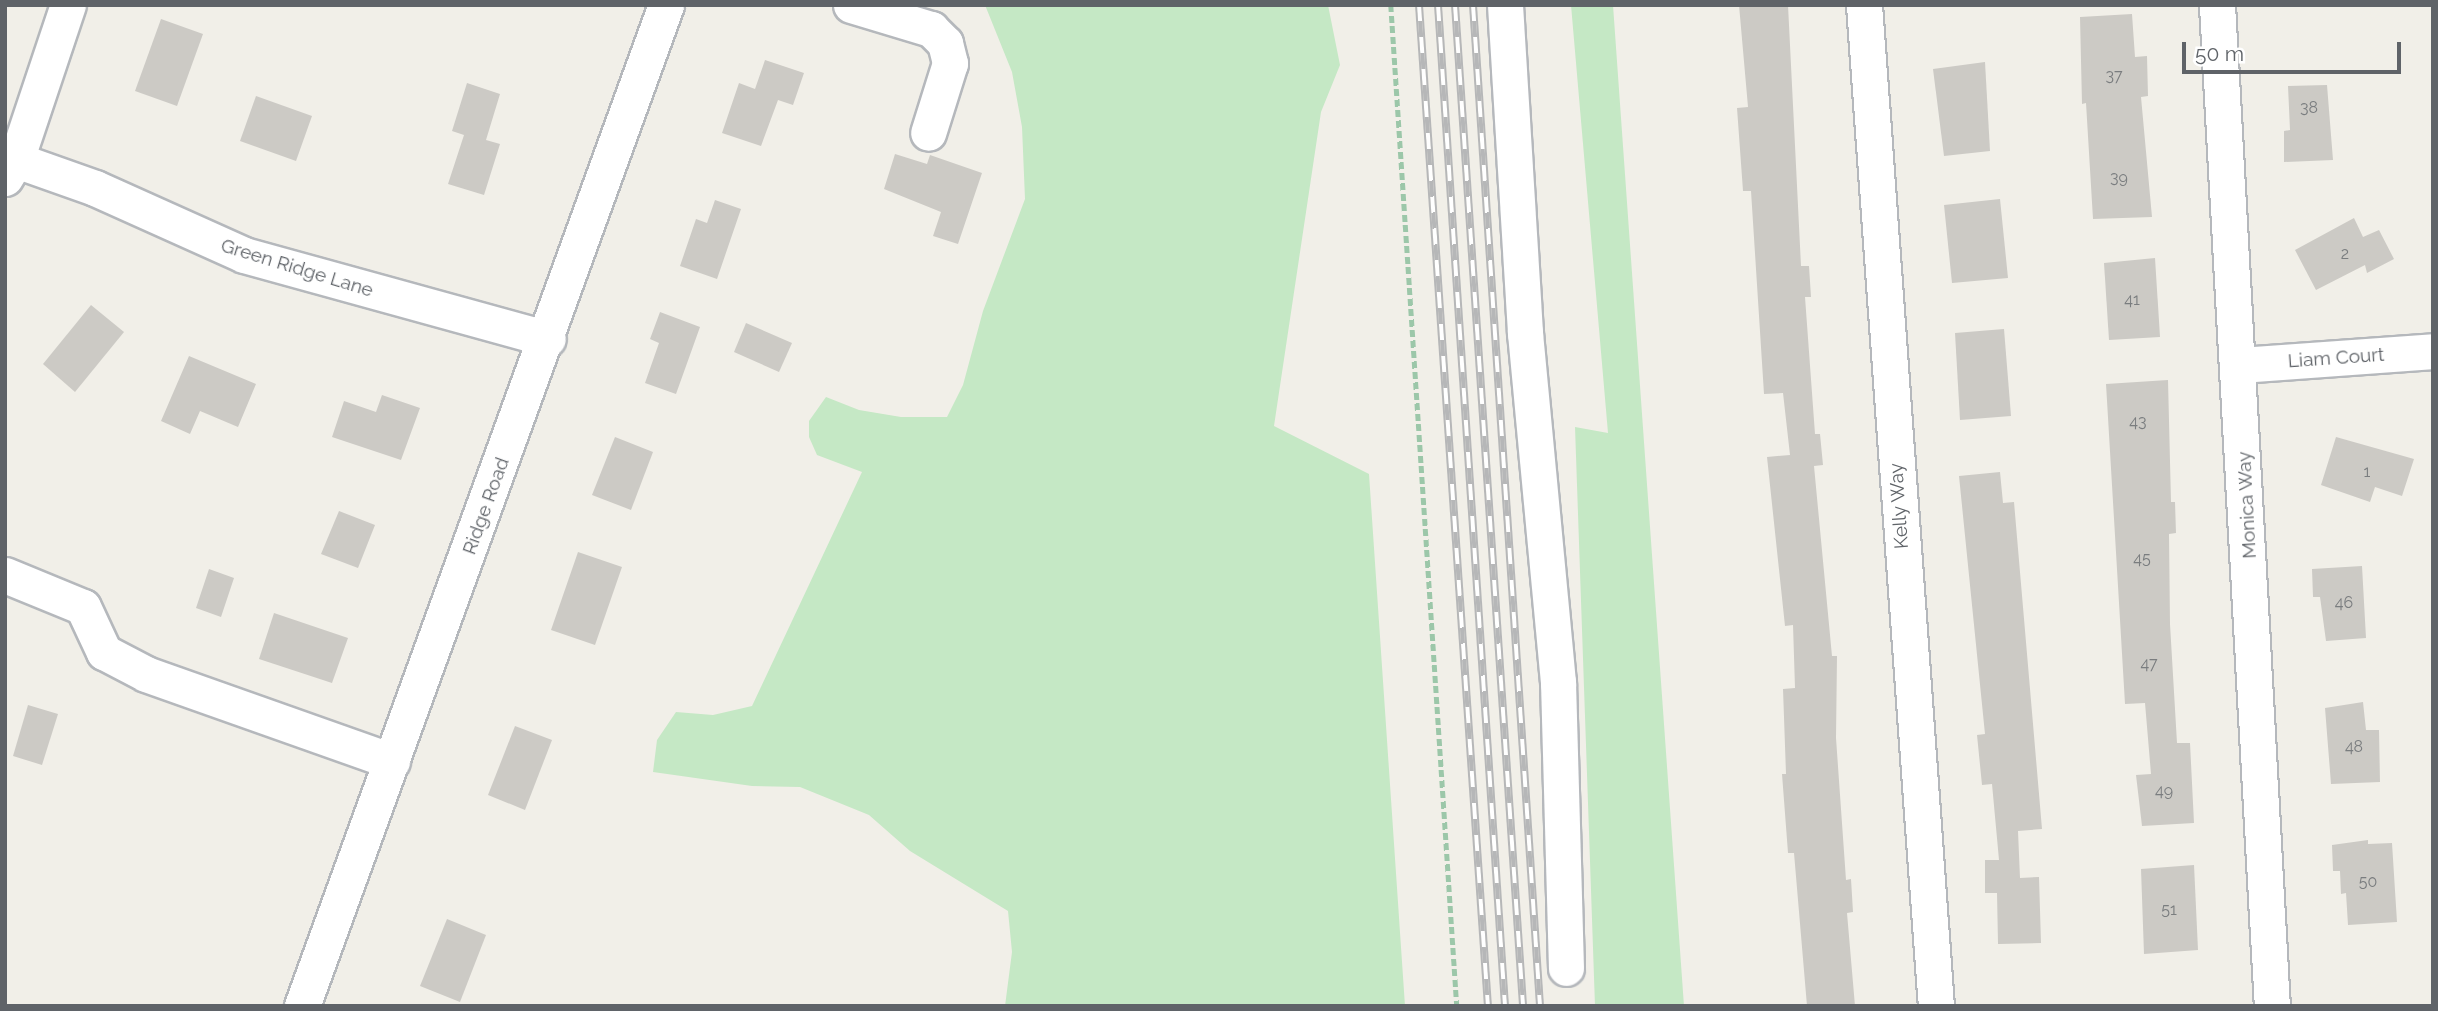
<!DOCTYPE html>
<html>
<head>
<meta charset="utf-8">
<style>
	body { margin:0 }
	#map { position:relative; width:2438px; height:1011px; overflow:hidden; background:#f1efe8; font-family:Raleway,sans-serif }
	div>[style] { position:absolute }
	.green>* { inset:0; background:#c5e8c5 }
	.building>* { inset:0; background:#cccac5 }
	.path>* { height:4.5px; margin-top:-2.25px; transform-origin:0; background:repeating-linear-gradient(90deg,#9cc7a9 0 7px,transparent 0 10.5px) }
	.roads { filter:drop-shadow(2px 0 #b5b8bc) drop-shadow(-2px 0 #b5b8bc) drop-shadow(0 2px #b5b8bc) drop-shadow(0 -2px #b5b8bc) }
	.minor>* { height:35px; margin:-17.5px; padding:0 17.5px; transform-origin:17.5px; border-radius:17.5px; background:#fff }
	.rail>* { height:8px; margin-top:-4px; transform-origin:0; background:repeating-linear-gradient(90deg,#fff 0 16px,#b6b7b8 0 32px); box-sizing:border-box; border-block:2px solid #b6b7b8 }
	span { translate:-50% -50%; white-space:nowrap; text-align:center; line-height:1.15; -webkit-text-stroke:6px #fff; paint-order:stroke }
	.number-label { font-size:16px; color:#7a7d7f }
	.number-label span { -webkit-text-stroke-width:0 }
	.street-label { font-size:19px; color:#5f6368 }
	.frame { position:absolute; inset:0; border:7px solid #5f6368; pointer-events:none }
	.scale { position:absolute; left:2182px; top:42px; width:219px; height:32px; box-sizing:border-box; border:4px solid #5f6368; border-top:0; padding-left:9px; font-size:21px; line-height:24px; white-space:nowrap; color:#5f6368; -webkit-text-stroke:5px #fff; paint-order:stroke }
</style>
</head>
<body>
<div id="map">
	<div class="green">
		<i style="clip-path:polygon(985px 5px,1328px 5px,1340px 65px,1321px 112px,1274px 426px,1369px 474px,1405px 1006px,1005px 1006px,1012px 952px,1008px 911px,910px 851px,869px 815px,800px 787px,752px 786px,653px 772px,657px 740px,676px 712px,713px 715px,752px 706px,862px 472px,817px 455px,809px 437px,809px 421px,826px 397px,859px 410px,901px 417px,947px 417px,963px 385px,983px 311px,1025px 199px,1022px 127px,1012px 72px)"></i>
		<i style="clip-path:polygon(1571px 5px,1613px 5px,1684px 1006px,1595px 1006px,1575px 427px,1608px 433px)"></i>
	</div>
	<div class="building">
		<i style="clip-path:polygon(1739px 5px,1788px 5px,1801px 266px,1809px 266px,1811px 297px,1805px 297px,1815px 434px,1820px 434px,1823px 465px,1814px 466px,1832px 656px,1837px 656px,1836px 738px,1846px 880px,1851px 879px,1853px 912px,1847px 913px,1855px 1006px,1807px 1006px,1794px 853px,1788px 853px,1782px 774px,1786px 774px,1783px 689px,1795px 688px,1793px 625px,1785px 626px,1767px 457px,1790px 455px,1783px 393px,1764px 394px,1751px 191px,1743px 191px,1737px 108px,1748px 107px)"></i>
		<i style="clip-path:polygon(2132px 14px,2135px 57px,2147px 56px,2148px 96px,2141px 97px,2152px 217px,2093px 219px,2086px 103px,2082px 104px,2080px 17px)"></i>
		<i style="clip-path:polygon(161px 19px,203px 34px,177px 106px,135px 91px)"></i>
		<i style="clip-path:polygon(765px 60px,804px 73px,793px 105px,778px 100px,761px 146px,722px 133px,739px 83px,755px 89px)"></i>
		<i style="clip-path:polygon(1985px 62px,1990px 151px,1944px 156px,1933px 69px)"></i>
		<i style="clip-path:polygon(467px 83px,500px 94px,486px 140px,500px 144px,484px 195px,448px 184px,464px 135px,452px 131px)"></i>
		<i style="clip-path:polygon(2327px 85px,2333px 160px,2284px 162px,2284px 131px,2290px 130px,2288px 86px)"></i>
		<i style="clip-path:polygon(256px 96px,312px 116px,296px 161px,240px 141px)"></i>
		<i style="clip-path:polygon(895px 154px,927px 164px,930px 155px,982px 173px,958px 244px,933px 236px,941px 212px,884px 189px)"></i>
		<i style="clip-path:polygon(2000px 199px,2008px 278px,1952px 283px,1944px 205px)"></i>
		<i style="clip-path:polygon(715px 200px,741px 209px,717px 279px,680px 266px,696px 219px,707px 223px)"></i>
		<i style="clip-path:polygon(2354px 218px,2363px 237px,2379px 230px,2394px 259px,2367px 273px,2365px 265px,2316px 290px,2295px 250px)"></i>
		<i style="clip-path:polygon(2155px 258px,2160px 337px,2109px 340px,2104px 263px)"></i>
		<i style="clip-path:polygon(91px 305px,124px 332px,75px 392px,43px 364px)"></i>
		<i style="clip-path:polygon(660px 312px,700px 327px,676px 394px,645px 383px,659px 343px,650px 339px)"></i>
		<i style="clip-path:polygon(746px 323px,792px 343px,779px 372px,734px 352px)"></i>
		<i style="clip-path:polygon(2004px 329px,2011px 416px,1960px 420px,1955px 333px)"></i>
		<i style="clip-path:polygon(189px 356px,256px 384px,238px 427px,200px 411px,190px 434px,161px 421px)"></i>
		<i style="clip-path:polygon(2168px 380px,2171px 502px,2175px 502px,2176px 533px,2169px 534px,2170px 624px,2177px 743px,2190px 743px,2194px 823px,2142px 826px,2136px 775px,2151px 774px,2145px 703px,2125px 704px,2106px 384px)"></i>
		<i style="clip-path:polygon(382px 395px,420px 408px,401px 460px,332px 437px,344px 401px,376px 412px)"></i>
		<i style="clip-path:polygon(615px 437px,653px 452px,631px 510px,592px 495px)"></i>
		<i style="clip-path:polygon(2336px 437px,2414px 459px,2402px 496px,2375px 487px,2370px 502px,2321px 485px)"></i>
		<i style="clip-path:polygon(2000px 472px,2003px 503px,2014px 502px,2042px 829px,2018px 831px,2020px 878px,2039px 877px,2041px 943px,1998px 944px,1997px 893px,1985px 893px,1985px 860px,1999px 860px,1992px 784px,1982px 785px,1977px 735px,1985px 734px,1959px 476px)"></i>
		<i style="clip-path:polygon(339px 511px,375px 525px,358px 568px,321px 554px)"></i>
		<i style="clip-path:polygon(578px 552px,622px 567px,595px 645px,551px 630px)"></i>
		<i style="clip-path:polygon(2362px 566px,2366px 638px,2326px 641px,2320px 597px,2313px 597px,2312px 569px)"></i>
		<i style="clip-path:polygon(209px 569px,234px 578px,221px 617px,196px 608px)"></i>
		<i style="clip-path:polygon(274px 613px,348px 638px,332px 683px,259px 659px)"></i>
		<i style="clip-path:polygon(2363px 702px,2366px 730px,2379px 730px,2380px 782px,2331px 784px,2325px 708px)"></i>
		<i style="clip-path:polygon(28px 705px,58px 714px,42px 765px,13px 756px)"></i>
		<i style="clip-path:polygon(515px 726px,552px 740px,525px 810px,488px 795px)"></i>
		<i style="clip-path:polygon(2368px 840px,2368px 844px,2392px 843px,2397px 922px,2348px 925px,2346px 893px,2341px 894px,2340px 871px,2333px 871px,2332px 845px)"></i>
		<i style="clip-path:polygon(2194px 865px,2198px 950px,2144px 954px,2141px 869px)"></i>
		<i style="clip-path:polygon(447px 919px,486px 935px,460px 1002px,420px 986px)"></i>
	</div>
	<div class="path">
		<i style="left:1391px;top:5px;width:1003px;rotate:86.23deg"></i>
	</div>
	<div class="roads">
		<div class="minor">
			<i style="left:851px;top:5px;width:84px;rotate:16.7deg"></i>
			<i style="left:931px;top:29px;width:20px;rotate:45deg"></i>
			<i style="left:945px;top:43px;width:21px;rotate:76deg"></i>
			<i style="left:950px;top:63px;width:73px;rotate:107.4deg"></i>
			<i style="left:1505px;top:5px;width:329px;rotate:86.5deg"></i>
			<i style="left:1525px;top:333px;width:351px;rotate:84.6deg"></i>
			<i style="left:1558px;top:682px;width:286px;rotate:88.4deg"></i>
			<i style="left:1864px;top:5px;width:1004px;rotate:85.89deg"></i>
			<i style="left:2217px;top:5px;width:1003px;rotate:86.86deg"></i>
			<i style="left:16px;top:160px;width:84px;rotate:19.5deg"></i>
			<i style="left:95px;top:188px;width:163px;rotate:24.2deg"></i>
			<i style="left:244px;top:255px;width:315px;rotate:15.4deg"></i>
			<i style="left:5px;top:178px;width:21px;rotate:-59deg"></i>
			<i style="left:16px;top:160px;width:163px;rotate:-71.5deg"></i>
			<i style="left:2240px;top:365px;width:194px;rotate:-4.1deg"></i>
			<i style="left:5px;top:575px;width:84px;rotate:22.3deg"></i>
			<i style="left:83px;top:607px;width:50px;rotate:65deg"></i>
			<i style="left:104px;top:652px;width:47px;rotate:27.6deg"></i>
			<i style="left:146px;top:674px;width:261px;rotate:19.5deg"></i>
			<i style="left:302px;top:1006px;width:1065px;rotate:-70.02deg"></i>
		</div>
	</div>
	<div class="rail">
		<i style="left:1419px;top:5px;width:1003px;rotate:86.06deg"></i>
		<i style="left:1438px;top:5px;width:1003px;rotate:86.17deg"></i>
		<i style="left:1455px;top:5px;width:1003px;rotate:86.11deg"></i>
		<i style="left:1473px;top:5px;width:1003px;rotate:86.17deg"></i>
	</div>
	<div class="number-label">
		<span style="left:2114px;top:76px">37</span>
		<span style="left:2309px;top:108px">38</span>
		<span style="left:2119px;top:178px">39</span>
		<span style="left:2345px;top:254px">2</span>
		<span style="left:2132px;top:300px">41</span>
		<span style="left:2138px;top:422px">43</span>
		<span style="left:2367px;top:472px">1</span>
		<span style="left:2142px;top:559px">45</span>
		<span style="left:2344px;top:603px">46</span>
		<span style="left:2149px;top:664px">47</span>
		<span style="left:2354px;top:747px">48</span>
		<span style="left:2164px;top:791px">49</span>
		<span style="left:2368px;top:882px">50</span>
		<span style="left:2169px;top:910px">51</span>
	</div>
	<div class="street-label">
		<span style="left:297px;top:268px;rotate:17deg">Green Ridge Lane</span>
		<span style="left:2336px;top:358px;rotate:-4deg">Liam Court</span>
		<span style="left:2247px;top:505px;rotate:-93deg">Monica Way</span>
		<span style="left:486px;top:506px;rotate:-70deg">Ridge Road</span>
		<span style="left:1899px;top:506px;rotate:-94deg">Kelly Way</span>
	</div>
	<div class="frame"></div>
	<div class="scale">50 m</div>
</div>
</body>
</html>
